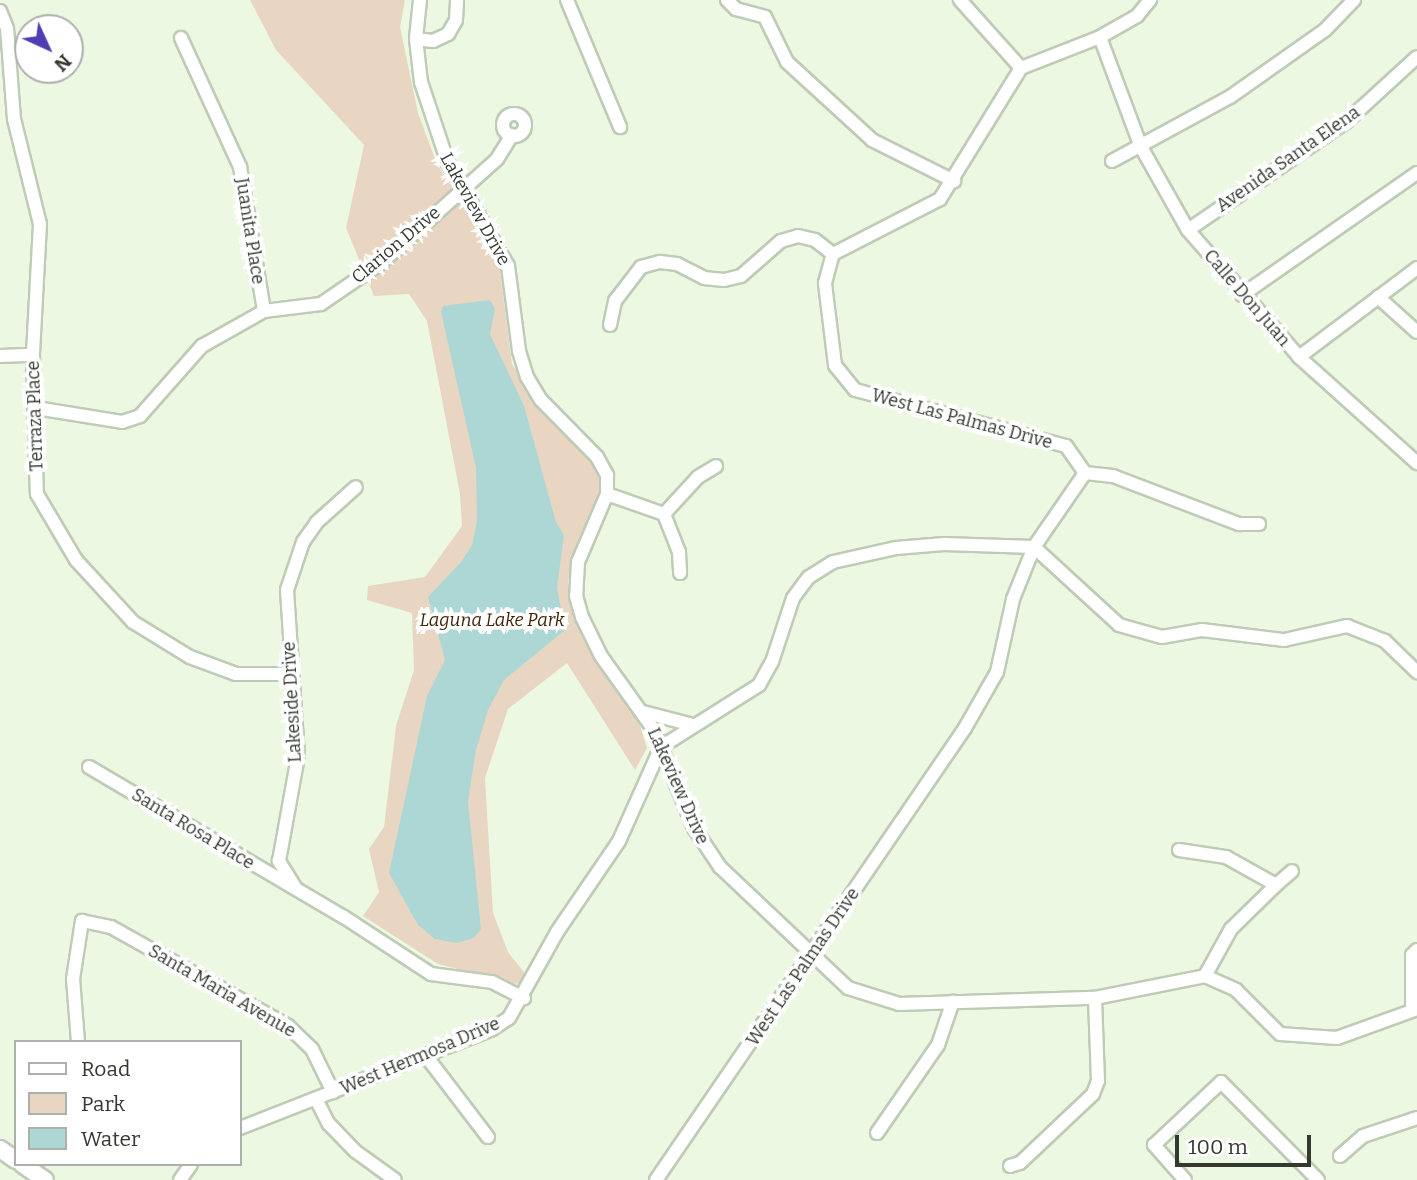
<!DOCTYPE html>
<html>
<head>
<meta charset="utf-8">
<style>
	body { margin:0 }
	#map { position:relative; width:1417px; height:1180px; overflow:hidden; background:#ecf8e2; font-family:Bitter,serif }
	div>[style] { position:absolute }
	.green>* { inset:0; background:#e9d6c2 }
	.water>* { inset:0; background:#add7d5 }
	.roads { filter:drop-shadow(2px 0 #bfcbb6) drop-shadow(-2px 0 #bfcbb6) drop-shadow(0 2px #bfcbb6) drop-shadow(0 -2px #bfcbb6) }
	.minor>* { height:12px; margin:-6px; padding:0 6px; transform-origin:6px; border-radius:6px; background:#fff }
	.minor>.ring { margin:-6px; padding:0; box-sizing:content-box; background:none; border:12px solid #fff; border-radius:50% }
	.major>* { height:16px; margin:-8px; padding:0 8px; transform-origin:8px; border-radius:8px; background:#fff }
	span { translate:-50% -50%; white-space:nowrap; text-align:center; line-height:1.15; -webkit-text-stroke:7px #fff; paint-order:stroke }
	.street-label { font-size:18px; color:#343930 }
	.park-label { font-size:18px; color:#3e2604; font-style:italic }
	.legend { position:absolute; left:14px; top:1040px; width:228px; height:126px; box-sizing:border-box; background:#fff; border:2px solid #aeb0ac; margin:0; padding:9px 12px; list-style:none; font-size:21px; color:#343930 }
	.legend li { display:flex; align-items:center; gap:14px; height:35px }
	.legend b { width:35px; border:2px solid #aeb0ac }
	.north { position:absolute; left:14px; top:14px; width:70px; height:70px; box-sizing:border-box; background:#fff; border:2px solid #aeb0ac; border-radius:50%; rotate:135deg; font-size:19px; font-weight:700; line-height:28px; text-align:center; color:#343930 }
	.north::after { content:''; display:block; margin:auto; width:24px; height:32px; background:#503cb3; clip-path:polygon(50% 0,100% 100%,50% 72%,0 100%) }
	.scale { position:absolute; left:1175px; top:1135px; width:136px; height:32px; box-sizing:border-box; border:4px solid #343930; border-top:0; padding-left:9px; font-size:21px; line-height:24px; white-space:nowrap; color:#343930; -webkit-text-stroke:5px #fff; paint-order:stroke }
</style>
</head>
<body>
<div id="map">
	<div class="green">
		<i style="clip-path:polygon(250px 0,405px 0,400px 27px,418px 113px,437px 164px,499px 262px,512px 364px,544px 413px,600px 471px,601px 496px,572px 555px,568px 585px,573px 610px,609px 681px,639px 722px,647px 748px,635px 770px,567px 663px,508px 709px,485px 778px,493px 913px,508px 952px,527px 976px,517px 984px,438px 964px,363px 916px,379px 892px,369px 849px,384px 827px,396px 726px,414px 670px,412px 613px,367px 600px,368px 586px,425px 577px,462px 526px,460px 494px,427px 321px,409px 294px,374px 296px,346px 228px,364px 145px,276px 50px)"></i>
	</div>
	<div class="water">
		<i style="clip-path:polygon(490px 300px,495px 309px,490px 334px,524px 406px,556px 522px,564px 535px,557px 588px,565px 630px,504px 680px,488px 710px,476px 750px,468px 801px,481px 929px,474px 938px,457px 943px,435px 939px,418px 925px,389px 873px,427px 696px,445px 660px,428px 597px,461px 562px,472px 545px,477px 521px,476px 468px,441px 312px,443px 306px)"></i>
	</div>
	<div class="roads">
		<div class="minor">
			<i style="left:420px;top:0;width:39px;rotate:96deg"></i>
			<i style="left:416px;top:39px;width:43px;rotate:83.4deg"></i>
			<i style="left:421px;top:82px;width:85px;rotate:71.6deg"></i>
			<i style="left:448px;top:163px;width:119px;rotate:59.8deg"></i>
			<i style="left:508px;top:266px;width:86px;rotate:82.6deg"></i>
			<i style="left:519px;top:351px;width:27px;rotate:73deg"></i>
			<i style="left:527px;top:377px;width:27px;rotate:59deg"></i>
			<i style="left:541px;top:400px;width:80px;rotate:45.5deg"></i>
			<i style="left:597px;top:457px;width:21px;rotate:61deg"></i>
			<i style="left:607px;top:475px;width:19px;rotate:90deg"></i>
			<i style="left:607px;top:494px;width:74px;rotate:113.1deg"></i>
			<i style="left:578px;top:562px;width:34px;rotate:93deg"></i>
			<i style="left:576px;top:596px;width:22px;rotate:74deg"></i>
			<i style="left:582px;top:617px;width:43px;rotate:64deg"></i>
			<i style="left:601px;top:656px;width:91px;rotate:54.4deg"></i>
			<i style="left:654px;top:730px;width:106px;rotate:67.8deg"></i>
			<i style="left:694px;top:828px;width:47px;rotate:56.3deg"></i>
			<i style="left:720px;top:867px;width:176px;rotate:43.4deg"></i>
			<i style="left:848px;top:988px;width:53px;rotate:17.4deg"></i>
			<i style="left:899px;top:1004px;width:196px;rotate:-1.8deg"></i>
			<i style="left:1095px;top:998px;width:112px;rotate:-11.3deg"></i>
			<i style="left:1205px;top:976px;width:34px;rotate:24deg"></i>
			<i style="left:1236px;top:990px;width:62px;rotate:45deg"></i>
			<i style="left:1280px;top:1034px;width:57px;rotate:4deg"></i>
			<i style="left:1337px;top:1038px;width:85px;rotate:-19.9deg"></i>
			<i style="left:567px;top:0;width:138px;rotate:67.3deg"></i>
			<i style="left:727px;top:0;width:13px;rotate:45deg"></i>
			<i style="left:736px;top:9px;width:30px;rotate:15deg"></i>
			<i style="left:765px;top:17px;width:50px;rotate:63.9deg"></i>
			<i style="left:787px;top:62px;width:115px;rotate:42.5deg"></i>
			<i style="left:872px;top:140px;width:92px;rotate:26.6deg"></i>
			<i style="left:960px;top:0;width:91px;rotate:48.1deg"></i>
			<i style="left:0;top:11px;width:18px;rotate:68deg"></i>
			<i style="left:7px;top:28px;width:91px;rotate:85.6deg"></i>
			<i style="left:14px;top:119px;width:108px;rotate:76.1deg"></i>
			<i style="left:40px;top:224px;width:131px;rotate:93.1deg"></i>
			<i style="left:33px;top:355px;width:139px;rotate:88.4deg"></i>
			<i style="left:37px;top:494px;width:77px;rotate:59.4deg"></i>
			<i style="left:76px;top:560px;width:84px;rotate:47.4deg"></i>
			<i style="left:133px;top:622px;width:67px;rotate:31.6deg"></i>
			<i style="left:190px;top:657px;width:49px;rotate:20.3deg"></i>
			<i style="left:236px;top:674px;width:55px"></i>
			<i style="left:1100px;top:37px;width:117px;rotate:69.6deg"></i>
			<i style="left:1141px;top:147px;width:95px;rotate:60.5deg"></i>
			<i style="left:1188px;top:230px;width:169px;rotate:48.8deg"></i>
			<i style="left:1299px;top:357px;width:159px;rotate:41.9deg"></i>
			<i style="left:181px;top:38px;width:142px;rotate:65.4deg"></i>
			<i style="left:240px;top:167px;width:146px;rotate:80.5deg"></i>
			<i style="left:416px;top:39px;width:17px;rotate:7deg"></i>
			<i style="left:433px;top:41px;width:17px;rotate:-25deg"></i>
			<i style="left:448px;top:34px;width:16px;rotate:-60deg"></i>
			<i style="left:456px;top:20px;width:20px;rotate:-87deg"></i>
			<i class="ring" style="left:503px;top:114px;width:10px;height:10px"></i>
			<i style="left:1112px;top:161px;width:134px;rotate:-28.5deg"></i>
			<i style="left:1230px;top:97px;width:116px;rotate:-35.2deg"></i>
			<i style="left:1325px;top:30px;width:42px;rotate:-46deg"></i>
			<i style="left:1188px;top:230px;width:191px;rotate:-34.4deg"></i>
			<i style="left:1346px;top:122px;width:96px;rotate:-42.5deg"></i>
			<i style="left:1242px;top:295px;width:213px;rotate:-34.9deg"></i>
			<i style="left:1378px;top:297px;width:52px;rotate:41.9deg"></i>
			<i style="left:610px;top:325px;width:25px;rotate:-78deg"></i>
			<i style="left:615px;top:301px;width:43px;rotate:-52.6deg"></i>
			<i style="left:641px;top:267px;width:20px;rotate:-15deg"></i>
			<i style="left:660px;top:262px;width:17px;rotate:7deg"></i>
			<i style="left:677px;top:264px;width:30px;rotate:27deg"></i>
			<i style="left:704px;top:278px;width:20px;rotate:6deg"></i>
			<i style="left:724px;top:280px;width:17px;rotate:-13deg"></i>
			<i style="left:741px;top:276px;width:53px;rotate:-41.2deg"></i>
			<i style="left:781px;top:241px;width:18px;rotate:-16deg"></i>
			<i style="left:798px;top:236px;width:17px;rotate:13deg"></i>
			<i style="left:815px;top:240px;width:23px;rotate:38deg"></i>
			<i style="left:0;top:356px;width:33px;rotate:-2deg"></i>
			<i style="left:1299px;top:357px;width:148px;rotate:-37deg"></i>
			<i style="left:36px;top:408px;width:87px;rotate:9.2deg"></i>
			<i style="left:122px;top:422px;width:19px;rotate:-18deg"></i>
			<i style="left:140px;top:416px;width:94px;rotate:-48.5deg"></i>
			<i style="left:202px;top:346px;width:71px;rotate:-29.4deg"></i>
			<i style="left:264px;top:311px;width:57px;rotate:-7deg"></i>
			<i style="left:321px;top:304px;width:74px;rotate:-34.5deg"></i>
			<i style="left:382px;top:262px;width:154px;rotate:-41.8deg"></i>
			<i style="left:497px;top:159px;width:28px;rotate:-58deg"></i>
			<i style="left:1085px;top:473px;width:28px;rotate:6deg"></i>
			<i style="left:1113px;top:476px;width:135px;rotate:20.9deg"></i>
			<i style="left:1239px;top:524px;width:20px"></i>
			<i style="left:607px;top:494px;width:60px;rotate:19.3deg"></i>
			<i style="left:664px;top:514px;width:41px;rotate:68.5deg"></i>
			<i style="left:679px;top:552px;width:21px;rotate:87deg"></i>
			<i style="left:664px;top:514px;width:50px;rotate:-47.4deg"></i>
			<i style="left:698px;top:477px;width:21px;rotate:-31deg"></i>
			<i style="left:643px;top:712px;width:52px;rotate:14.6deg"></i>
			<i style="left:89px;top:767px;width:296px;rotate:30.5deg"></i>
			<i style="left:344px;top:917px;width:104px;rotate:33.2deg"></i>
			<i style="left:431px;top:974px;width:62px;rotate:7.5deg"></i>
			<i style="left:492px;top:982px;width:36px;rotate:27deg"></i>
			<i style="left:1179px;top:850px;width:48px;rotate:8.5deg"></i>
			<i style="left:1226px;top:857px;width:57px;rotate:29.2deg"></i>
			<i style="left:1276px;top:885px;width:63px;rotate:135.6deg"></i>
			<i style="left:1231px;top:929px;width:54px;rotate:119deg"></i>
			<i style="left:1276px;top:885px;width:21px;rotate:-41deg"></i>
			<i style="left:295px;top:887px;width:31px;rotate:-122deg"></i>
			<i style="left:279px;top:861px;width:107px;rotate:-79.7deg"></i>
			<i style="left:298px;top:756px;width:166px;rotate:-93.8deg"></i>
			<i style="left:287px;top:590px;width:51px;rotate:-71.6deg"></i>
			<i style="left:303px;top:542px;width:24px;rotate:-55deg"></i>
			<i style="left:317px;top:522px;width:52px;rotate:-41.9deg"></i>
			<i style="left:1412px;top:1010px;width:55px;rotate:-90deg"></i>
			<i style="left:1412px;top:955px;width:7px;rotate:-45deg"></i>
			<i style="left:78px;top:1042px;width:63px;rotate:-94.5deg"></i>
			<i style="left:73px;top:979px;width:59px;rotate:-81.2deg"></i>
			<i style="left:82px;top:921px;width:30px;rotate:12deg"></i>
			<i style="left:111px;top:927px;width:203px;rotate:29.2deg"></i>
			<i style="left:288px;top:1026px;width:33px;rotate:44deg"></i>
			<i style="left:312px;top:1049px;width:48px;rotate:64deg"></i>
			<i style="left:426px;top:1056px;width:102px;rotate:52.6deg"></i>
			<i style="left:316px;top:1099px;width:28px;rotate:63deg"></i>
			<i style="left:329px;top:1124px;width:37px;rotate:46deg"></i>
			<i style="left:355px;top:1151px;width:49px;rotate:35.9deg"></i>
			<i style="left:240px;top:1128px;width:271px;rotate:-21.4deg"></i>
			<i style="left:492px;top:1029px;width:20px;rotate:-33deg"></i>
			<i style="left:509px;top:1018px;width:98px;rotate:-60.8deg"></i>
			<i style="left:557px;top:932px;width:110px;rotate:-55.7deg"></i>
			<i style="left:619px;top:841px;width:103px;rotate:-65.9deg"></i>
			<i style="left:661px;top:747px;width:116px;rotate:-32.3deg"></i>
			<i style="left:759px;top:685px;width:26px;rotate:-61deg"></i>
			<i style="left:772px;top:662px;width:67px;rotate:-71.8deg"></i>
			<i style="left:793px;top:598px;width:26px;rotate:-53deg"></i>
			<i style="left:809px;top:577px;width:28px;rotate:-32deg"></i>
			<i style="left:833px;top:562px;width:65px;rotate:-12.5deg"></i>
			<i style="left:896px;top:548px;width:48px;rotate:-4.8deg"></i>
			<i style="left:944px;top:544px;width:90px;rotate:1.9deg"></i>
			<i style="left:1034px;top:547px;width:115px;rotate:42.5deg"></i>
			<i style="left:1119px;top:625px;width:45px;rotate:15.6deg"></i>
			<i style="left:1162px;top:637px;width:41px;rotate:-9.9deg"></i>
			<i style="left:1202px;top:630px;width:83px;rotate:7deg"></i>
			<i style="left:1284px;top:640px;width:65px;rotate:-12.5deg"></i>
			<i style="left:1347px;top:626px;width:41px;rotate:21.5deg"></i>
			<i style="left:1385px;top:641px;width:45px;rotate:44.1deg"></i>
			<i style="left:877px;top:1133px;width:107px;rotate:-55.3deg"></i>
			<i style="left:938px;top:1045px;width:46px;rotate:-71.2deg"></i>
			<i style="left:1340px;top:1156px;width:30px;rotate:-41deg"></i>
			<i style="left:1363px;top:1136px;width:57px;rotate:-18.4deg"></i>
			<i style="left:1010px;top:1166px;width:10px;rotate:-17deg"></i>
			<i style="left:1020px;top:1163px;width:100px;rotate:-43.4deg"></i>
			<i style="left:1093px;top:1094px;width:14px;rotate:-69deg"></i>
			<i style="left:1098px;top:1081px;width:83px;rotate:-92.1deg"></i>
			<i style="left:180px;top:1180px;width:19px;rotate:-55deg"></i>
			<i style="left:656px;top:1180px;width:548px;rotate:-55.64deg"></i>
			<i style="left:965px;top:728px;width:64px;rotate:-60.3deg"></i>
			<i style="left:997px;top:672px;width:75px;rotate:-77.6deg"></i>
			<i style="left:1013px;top:599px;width:56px;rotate:-68deg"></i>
			<i style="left:1034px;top:547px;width:90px;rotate:-55.4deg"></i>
			<i style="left:1085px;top:473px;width:33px;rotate:-125deg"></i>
			<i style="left:1066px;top:446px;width:218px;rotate:-165.1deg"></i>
			<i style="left:855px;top:390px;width:32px;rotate:-129deg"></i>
			<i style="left:835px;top:365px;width:83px;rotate:-97deg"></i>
			<i style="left:825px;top:283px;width:30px;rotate:-75deg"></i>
			<i style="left:833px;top:254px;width:120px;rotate:-27.2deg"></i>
			<i style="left:940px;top:199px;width:154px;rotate:-58.3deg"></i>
			<i style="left:1021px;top:68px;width:85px;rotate:-21.4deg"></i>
			<i style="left:1100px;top:37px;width:43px;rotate:-29.6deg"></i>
			<i style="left:1137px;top:16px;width:21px;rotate:-51deg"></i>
			<i style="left:1185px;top:1180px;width:47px;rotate:-131.5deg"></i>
			<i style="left:1154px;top:1145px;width:92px;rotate:-43.2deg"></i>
			<i style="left:1221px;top:1082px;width:138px;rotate:45.3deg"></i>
		</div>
		<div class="major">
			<i style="left:0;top:1149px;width:19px;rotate:35deg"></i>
			<i style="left:22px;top:1164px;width:28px;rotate:35deg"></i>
		</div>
	</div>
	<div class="street-label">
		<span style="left:1288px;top:159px;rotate:-35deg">Avenida Santa Elena</span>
		<span style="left:475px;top:209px;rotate:61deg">Lakeview Drive</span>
		<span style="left:250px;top:231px;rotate:81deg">Juanita Place</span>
		<span style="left:396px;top:245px;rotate:-40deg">Clarion Drive</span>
		<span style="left:1247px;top:298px;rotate:49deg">Calle Don Juan</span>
		<span style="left:35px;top:416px;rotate:-92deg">Terraza Place</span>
		<span style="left:962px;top:419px;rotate:15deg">West Las Palmas Drive</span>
		<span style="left:292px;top:702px;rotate:-93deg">Lakeside Drive</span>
		<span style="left:678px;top:786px;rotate:66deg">Lakeview Drive</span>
		<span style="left:193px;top:829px;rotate:31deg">Santa Rosa Place</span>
		<span style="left:803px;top:967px;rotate:-56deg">West Las Palmas Drive</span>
		<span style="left:222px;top:991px;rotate:30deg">Santa Maria Avenue</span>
		<span style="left:420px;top:1056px;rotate:-23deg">West Hermosa Drive</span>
	</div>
	<div class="park-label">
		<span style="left:492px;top:620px">Laguna Lake Park</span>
	</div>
	<ul class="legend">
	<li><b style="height:9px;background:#fff"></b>Road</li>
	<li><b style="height:19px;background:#e9d6c2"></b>Park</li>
	<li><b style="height:19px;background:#add7d5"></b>Water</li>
	</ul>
	<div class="north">N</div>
	<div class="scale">100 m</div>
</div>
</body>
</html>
